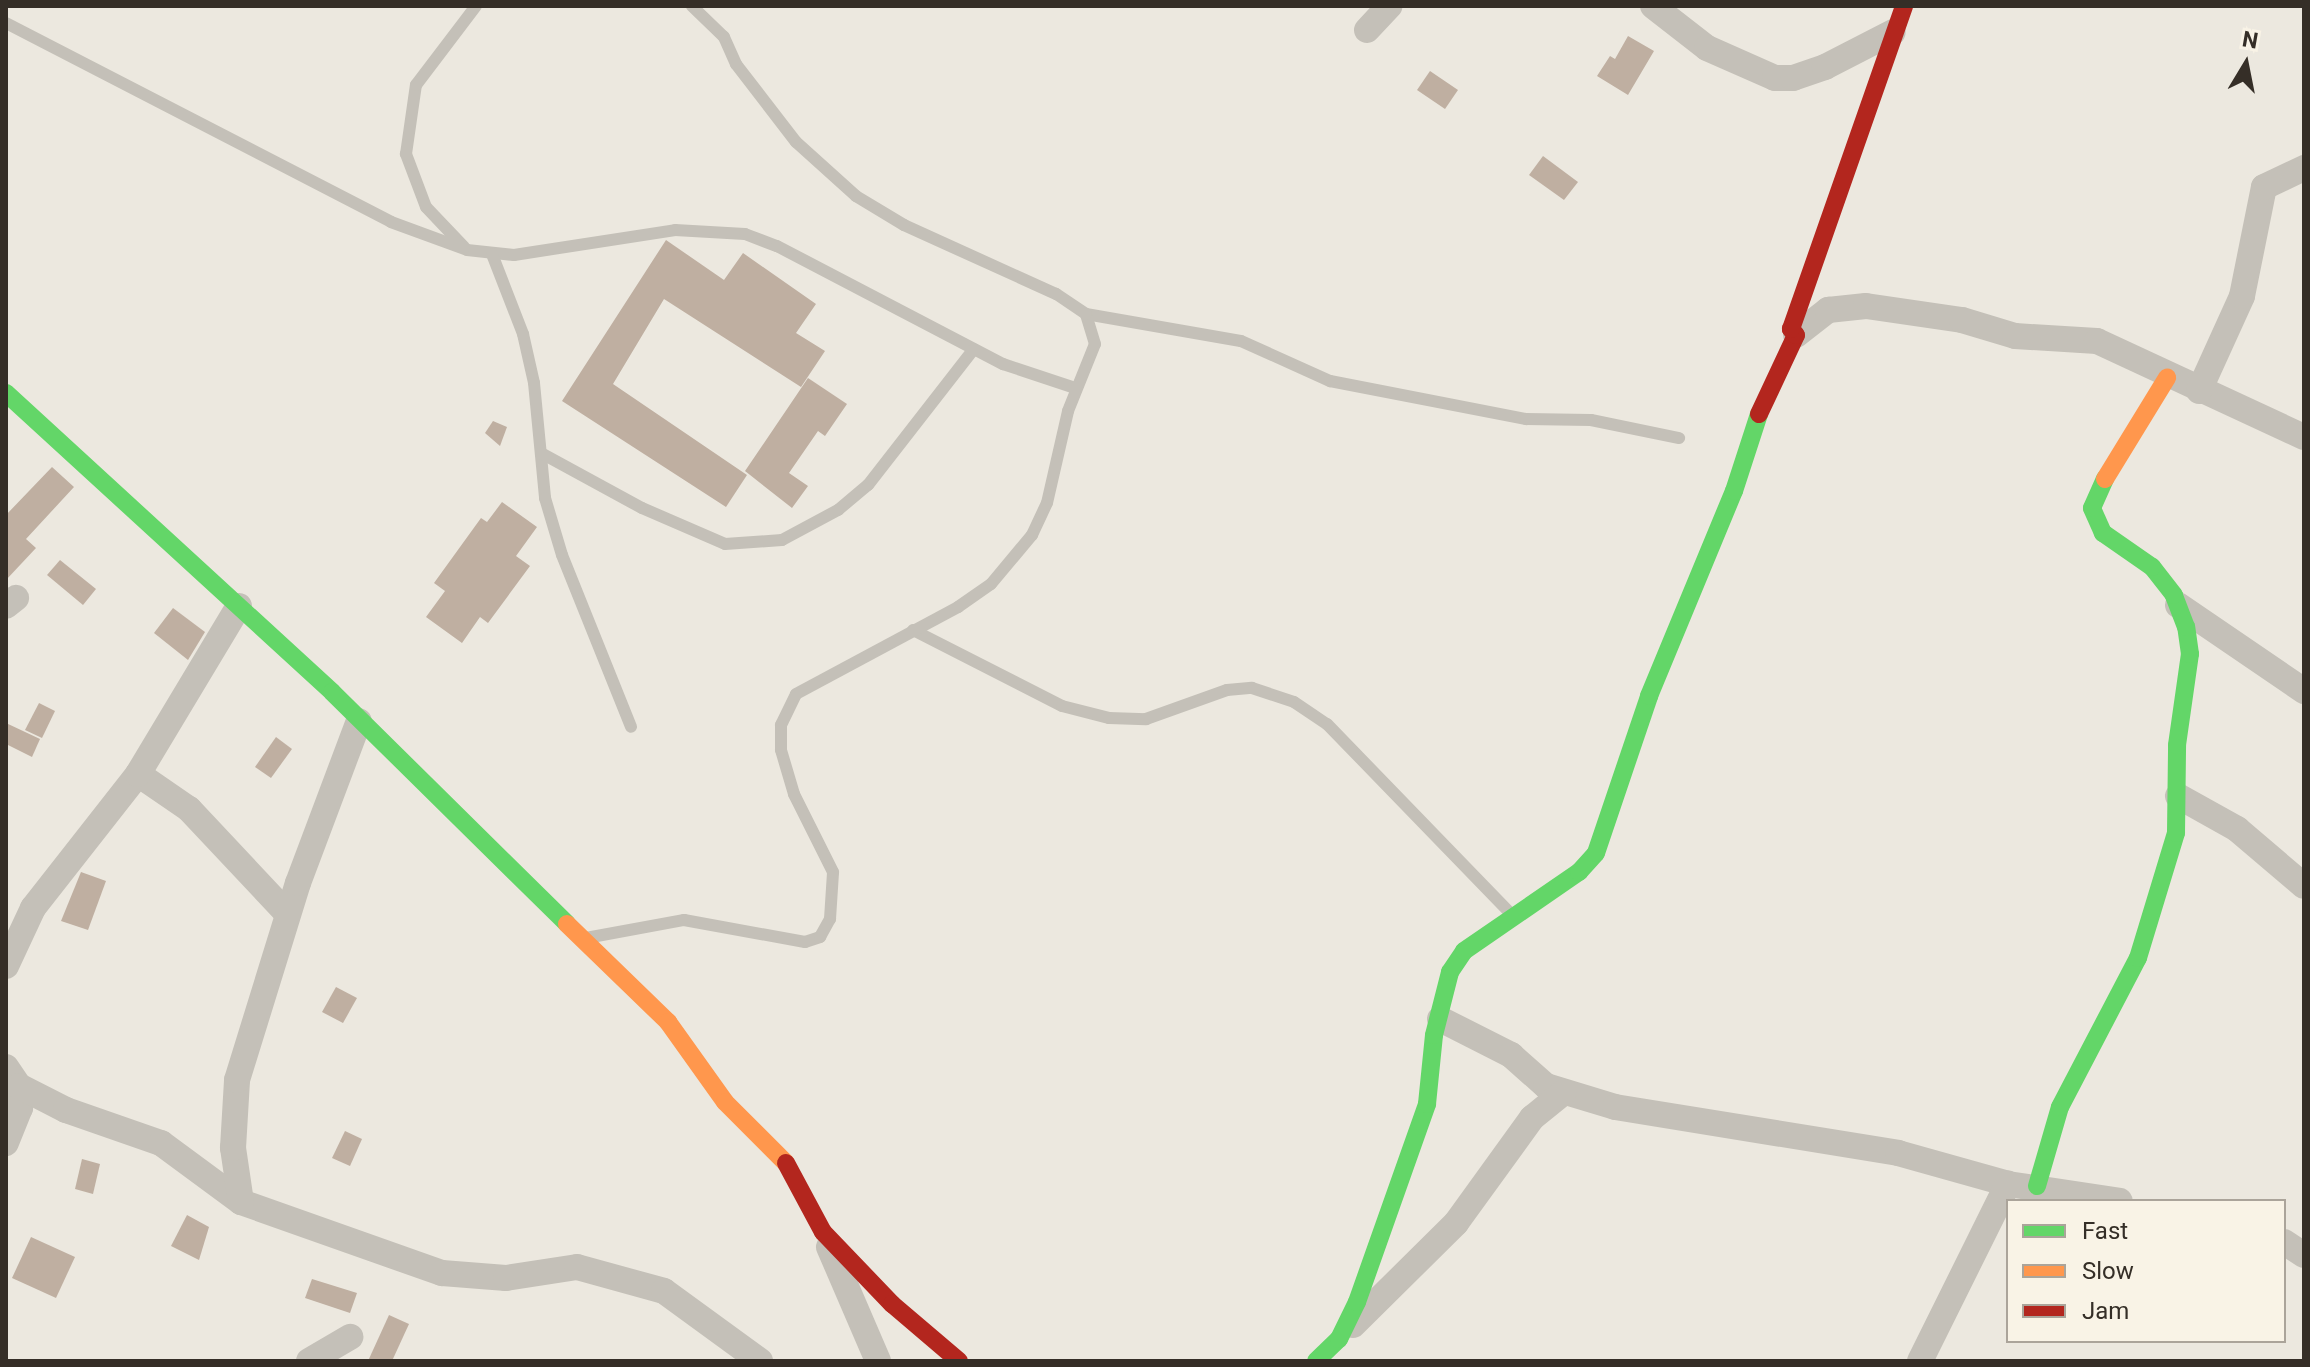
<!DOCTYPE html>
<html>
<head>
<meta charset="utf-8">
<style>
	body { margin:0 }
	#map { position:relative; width:2310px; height:1367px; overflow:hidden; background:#ece8df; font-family:Roboto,sans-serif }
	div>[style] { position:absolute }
	.building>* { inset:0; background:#bfafa1 }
	.lane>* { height:12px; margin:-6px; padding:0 6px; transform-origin:6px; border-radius:6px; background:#c4c0b8 }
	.street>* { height:26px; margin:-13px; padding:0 13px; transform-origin:13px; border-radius:13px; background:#c4c0b8 }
	.fast>* { height:18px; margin:-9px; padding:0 9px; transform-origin:9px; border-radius:9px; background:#63d668 }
	.slow>* { height:18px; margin:-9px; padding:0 9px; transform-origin:9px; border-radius:9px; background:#ff974d }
	.jam>* { height:18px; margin:-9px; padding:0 9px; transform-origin:9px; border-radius:9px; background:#b3261e }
	span { translate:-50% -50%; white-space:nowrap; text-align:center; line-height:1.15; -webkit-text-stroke:6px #f9f3e6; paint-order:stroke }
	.frame { position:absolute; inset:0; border:8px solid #352e27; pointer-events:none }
	.legend { position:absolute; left:2006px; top:1199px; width:280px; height:144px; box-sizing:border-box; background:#f9f3e6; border:2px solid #aba49a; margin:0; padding:10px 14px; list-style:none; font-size:24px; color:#352e27 }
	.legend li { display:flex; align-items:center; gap:16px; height:40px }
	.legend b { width:40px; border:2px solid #aba49a }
	.north { position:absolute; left:2206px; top:24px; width:80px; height:80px; -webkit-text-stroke:6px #f9f3e6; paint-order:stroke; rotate:10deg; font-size:22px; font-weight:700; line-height:32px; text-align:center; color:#352e27 }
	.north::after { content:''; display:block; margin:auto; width:28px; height:36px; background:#352e27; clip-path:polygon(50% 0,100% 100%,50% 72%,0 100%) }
</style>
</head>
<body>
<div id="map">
	<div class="building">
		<i style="clip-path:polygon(1628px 36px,1654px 51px,1628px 95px,1597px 76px,1610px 56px,1615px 59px)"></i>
		<i style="clip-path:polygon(1430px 71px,1458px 90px,1445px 109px,1417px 90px)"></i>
		<i style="clip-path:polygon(1543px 156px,1578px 182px,1564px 200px,1529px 175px)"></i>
		<i style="clip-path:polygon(666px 240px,724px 280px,743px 253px,816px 304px,796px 333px,825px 351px,801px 387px,664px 299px,613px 384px,747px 475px,726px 507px,562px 401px)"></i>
		<i style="clip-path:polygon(808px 378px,847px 404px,825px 436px,818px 431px,789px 473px,808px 486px,792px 508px,745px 471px)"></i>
		<i style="clip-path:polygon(493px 421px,507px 427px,500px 446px,485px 433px)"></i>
		<i style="clip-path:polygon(52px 467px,74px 487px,26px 539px,36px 548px,6px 580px,6px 515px)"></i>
		<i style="clip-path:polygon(502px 502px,537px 527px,516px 556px,530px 566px,488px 623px,480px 617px,462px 643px,426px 617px,445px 591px,434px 583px,481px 518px,487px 522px)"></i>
		<i style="clip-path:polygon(60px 560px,96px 589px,83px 605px,47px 575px)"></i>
		<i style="clip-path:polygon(173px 608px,205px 632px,188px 660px,154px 633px)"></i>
		<i style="clip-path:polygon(39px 703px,55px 711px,42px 738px,25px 730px)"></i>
		<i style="clip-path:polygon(6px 723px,40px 739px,32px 757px,6px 744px)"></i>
		<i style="clip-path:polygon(276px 737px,292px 749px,271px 778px,255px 767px)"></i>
		<i style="clip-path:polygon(81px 872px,106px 881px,88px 930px,61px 921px)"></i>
		<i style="clip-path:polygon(336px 987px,357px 998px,343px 1023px,322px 1012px)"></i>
		<i style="clip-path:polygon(345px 1131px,362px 1139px,350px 1166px,332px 1158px)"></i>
		<i style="clip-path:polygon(82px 1159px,100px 1164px,93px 1194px,75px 1189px)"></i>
		<i style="clip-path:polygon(187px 1215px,209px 1227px,199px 1260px,171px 1246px)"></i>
		<i style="clip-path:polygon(31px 1237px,75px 1257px,56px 1298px,12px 1278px)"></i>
		<i style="clip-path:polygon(312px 1279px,357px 1293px,350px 1313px,305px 1298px)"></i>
		<i style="clip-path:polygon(389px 1315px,409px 1324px,392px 1361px,368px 1361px)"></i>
	</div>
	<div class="lane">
		<i style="left:6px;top:23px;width:433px;rotate:27.3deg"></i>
		<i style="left:391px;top:222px;width:81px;rotate:20.2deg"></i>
		<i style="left:467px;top:250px;width:47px;rotate:6.1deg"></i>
		<i style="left:514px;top:255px;width:163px;rotate:-8.8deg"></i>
		<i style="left:675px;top:230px;width:70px;rotate:3.3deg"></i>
		<i style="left:745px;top:234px;width:34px;rotate:21deg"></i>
		<i style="left:777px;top:246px;width:255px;rotate:27.6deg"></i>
		<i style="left:1003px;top:364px;width:76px;rotate:18.4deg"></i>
		<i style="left:464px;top:247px;width:55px;rotate:-133.5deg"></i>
		<i style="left:426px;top:207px;width:57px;rotate:-110.7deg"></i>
		<i style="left:406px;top:154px;width:70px;rotate:-81.8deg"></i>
		<i style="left:416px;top:85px;width:99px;rotate:-52.8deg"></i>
		<i style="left:492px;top:254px;width:86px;rotate:68.8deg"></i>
		<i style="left:523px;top:334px;width:50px;rotate:77.3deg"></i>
		<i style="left:534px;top:383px;width:116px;rotate:84.5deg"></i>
		<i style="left:545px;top:498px;width:59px;rotate:73.4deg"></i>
		<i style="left:562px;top:555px;width:185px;rotate:68.1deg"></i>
		<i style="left:1086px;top:314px;width:157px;rotate:9.9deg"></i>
		<i style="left:1241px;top:341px;width:98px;rotate:24.2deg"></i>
		<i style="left:1330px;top:381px;width:200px;rotate:11deg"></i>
		<i style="left:1526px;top:419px;width:65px;rotate:0.9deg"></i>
		<i style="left:1591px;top:420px;width:90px;rotate:11.6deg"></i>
		<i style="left:541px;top:453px;width:115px;rotate:28.6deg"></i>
		<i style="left:642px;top:508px;width:90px;rotate:23.4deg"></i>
		<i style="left:725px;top:544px;width:57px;rotate:-4deg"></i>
		<i style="left:782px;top:540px;width:64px;rotate:-28.2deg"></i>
		<i style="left:838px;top:510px;width:39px;rotate:-40deg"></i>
		<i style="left:868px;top:485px;width:172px;rotate:-52.1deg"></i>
		<i style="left:913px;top:630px;width:167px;rotate:27deg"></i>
		<i style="left:1062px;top:706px;width:49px;rotate:14.3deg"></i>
		<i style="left:1109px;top:718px;width:37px;rotate:2deg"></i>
		<i style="left:1146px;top:719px;width:86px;rotate:-19.7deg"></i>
		<i style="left:1227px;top:690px;width:25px;rotate:-5deg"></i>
		<i style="left:1252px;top:688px;width:44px;rotate:18.4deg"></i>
		<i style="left:1294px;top:702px;width:40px;rotate:34deg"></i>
		<i style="left:1327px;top:724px;width:264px;rotate:45.9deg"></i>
		<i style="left:586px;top:938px;width:100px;rotate:-10.4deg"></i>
		<i style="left:684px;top:920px;width:123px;rotate:10.3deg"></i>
		<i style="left:805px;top:942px;width:16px;rotate:-18deg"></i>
		<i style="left:820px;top:937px;width:21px;rotate:-61deg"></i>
		<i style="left:830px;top:919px;width:47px;rotate:-86.3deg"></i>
		<i style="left:833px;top:872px;width:87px;rotate:-116.6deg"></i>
		<i style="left:794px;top:794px;width:46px;rotate:-106.5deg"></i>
		<i style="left:781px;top:750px;width:25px;rotate:-90deg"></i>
		<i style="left:781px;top:725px;width:34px;rotate:-64deg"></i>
		<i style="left:796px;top:694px;width:184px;rotate:-28.2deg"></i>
		<i style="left:958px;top:607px;width:40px;rotate:-34.9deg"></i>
		<i style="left:991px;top:584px;width:64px;rotate:-50.1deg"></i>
		<i style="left:1032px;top:535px;width:35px;rotate:-65deg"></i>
		<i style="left:1047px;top:503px;width:94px;rotate:-77.1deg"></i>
		<i style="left:1068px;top:411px;width:72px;rotate:-68.1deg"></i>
		<i style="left:1095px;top:344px;width:31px;rotate:-107deg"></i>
		<i style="left:1086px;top:314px;width:36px;rotate:-146deg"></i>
		<i style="left:1056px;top:294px;width:167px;rotate:-155.6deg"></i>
		<i style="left:904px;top:225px;width:56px;rotate:-148.9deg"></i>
		<i style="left:856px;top:196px;width:81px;rotate:-138deg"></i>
		<i style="left:796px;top:142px;width:98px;rotate:-127.6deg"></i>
		<i style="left:736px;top:64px;width:30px;rotate:-114deg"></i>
		<i style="left:724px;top:37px;width:45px;rotate:-135.9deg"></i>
	</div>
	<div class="street">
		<i style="left:1653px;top:6px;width:68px;rotate:37.9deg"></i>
		<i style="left:1707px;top:48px;width:74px;rotate:23.8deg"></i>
		<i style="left:1775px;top:78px;width:18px"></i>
		<i style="left:1793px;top:78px;width:34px;rotate:-19deg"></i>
		<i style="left:1825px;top:67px;width:76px;rotate:-27.2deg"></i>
		<i style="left:1367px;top:30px;width:33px;rotate:-47deg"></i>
		<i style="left:1796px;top:335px;width:41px;rotate:-38deg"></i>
		<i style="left:1828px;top:310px;width:38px;rotate:-6deg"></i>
		<i style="left:1866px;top:306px;width:97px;rotate:8.3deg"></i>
		<i style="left:1962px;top:320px;width:55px;rotate:16.8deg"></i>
		<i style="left:2015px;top:336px;width:82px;rotate:3.5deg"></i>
		<i style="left:2097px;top:341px;width:228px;rotate:24.9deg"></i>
		<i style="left:2199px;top:391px;width:104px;rotate:-65.6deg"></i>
		<i style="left:2242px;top:296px;width:111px;rotate:-78.6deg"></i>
		<i style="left:2264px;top:187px;width:44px;rotate:-25.4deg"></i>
		<i style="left:2178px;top:605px;width:153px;rotate:34.3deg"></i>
		<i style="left:6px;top:606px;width:13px;rotate:-39deg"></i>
		<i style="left:138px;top:774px;width:62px;rotate:34.5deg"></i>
		<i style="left:189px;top:809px;width:137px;rotate:46.8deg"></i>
		<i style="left:2178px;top:796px;width:68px;rotate:29.2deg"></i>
		<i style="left:2237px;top:829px;width:88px;rotate:40.4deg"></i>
		<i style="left:6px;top:966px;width:64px;rotate:-65deg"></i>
		<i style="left:33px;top:908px;width:170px;rotate:-51.9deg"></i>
		<i style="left:138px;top:774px;width:196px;rotate:-59deg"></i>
		<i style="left:1440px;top:1019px;width:80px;rotate:26.9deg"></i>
		<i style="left:1511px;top:1055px;width:47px;rotate:41.5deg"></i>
		<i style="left:1546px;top:1086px;width:72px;rotate:16.9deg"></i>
		<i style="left:1615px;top:1107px;width:287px;rotate:9.2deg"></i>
		<i style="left:1898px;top:1153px;width:114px;rotate:15.7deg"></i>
		<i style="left:2008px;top:1184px;width:113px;rotate:8.6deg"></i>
		<i style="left:6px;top:1067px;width:23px;rotate:56deg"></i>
		<i style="left:19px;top:1086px;width:22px;rotate:87deg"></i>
		<i style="left:20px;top:1108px;width:38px;rotate:112deg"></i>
		<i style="left:19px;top:1086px;width:53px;rotate:27.1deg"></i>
		<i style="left:66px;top:1110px;width:101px;rotate:19.2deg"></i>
		<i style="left:161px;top:1143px;width:99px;rotate:36.4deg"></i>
		<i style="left:241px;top:1202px;width:213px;rotate:19.5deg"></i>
		<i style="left:442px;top:1273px;width:64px;rotate:4.5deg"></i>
		<i style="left:506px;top:1278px;width:72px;rotate:-8.8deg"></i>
		<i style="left:577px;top:1267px;width:90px;rotate:15.4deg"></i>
		<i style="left:664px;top:1291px;width:119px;rotate:36.1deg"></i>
		<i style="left:241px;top:1202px;width:55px;rotate:-98.4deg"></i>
		<i style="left:233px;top:1148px;width:68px;rotate:-86.6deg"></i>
		<i style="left:237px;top:1080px;width:206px;rotate:-72.8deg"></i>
		<i style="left:298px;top:883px;width:173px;rotate:-69.4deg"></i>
		<i style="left:2284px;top:1242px;width:24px;rotate:33deg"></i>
		<i style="left:829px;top:1247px;width:124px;rotate:66.7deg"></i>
		<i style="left:1353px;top:1325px;width:145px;rotate:-44.7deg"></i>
		<i style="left:1456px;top:1223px;width:130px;rotate:-54.1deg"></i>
		<i style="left:1532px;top:1118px;width:41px;rotate:-39.1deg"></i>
		<i style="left:309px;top:1361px;width:48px;rotate:-30.3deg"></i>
		<i style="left:1920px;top:1361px;width:198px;rotate:-63.6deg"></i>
	</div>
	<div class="fast">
		<i style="left:6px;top:393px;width:442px;rotate:42.5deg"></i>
		<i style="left:332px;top:692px;width:330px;rotate:44.6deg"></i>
		<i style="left:2037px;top:1186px;width:82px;rotate:-73.8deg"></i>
		<i style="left:2060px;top:1107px;width:168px;rotate:-62.4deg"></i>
		<i style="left:2138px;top:958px;width:131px;rotate:-73.1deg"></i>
		<i style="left:2176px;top:833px;width:88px;rotate:-89.3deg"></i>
		<i style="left:2177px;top:745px;width:92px;rotate:-81.9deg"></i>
		<i style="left:2190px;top:654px;width:27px;rotate:-98deg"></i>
		<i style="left:2186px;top:627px;width:34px;rotate:-111deg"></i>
		<i style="left:2174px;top:595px;width:36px;rotate:-128deg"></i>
		<i style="left:2152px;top:567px;width:60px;rotate:-145.2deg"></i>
		<i style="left:2103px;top:533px;width:27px;rotate:-114deg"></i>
		<i style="left:2092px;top:508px;width:32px;rotate:-66deg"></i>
		<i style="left:1316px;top:1361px;width:32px;rotate:-44deg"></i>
		<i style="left:1339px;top:1339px;width:41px;rotate:-64.1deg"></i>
		<i style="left:1357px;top:1302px;width:210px;rotate:-70.5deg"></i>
		<i style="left:1427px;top:1104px;width:69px;rotate:-84.2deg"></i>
		<i style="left:1434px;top:1035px;width:65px;rotate:-75.7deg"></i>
		<i style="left:1450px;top:972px;width:25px;rotate:-56deg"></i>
		<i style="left:1464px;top:951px;width:140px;rotate:-34.5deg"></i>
		<i style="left:1579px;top:872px;width:25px;rotate:-48deg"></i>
		<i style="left:1596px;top:853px;width:166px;rotate:-71.3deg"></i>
		<i style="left:1649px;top:696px;width:222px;rotate:-67.5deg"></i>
		<i style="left:1734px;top:491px;width:81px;rotate:-72deg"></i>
	</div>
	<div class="slow">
		<i style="left:2105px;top:479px;width:119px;rotate:-58.5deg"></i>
		<i style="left:567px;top:924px;width:141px;rotate:44.1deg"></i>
		<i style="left:668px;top:1022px;width:98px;rotate:54.5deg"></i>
		<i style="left:725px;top:1102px;width:86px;rotate:45deg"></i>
	</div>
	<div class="jam">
		<i style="left:1759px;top:414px;width:87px;rotate:-64.9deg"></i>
		<i style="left:1796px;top:335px;width:8px;rotate:-130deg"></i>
		<i style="left:1791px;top:329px;width:342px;rotate:-70.7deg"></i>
		<i style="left:786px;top:1163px;width:78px;rotate:61.8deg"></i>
		<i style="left:823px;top:1232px;width:100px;rotate:46.2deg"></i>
		<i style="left:892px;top:1304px;width:88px;rotate:40.4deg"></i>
	</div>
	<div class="frame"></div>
	<ul class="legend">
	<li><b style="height:10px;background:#63d668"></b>Fast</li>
	<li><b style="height:10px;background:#ff974d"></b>Slow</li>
	<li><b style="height:10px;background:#b3261e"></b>Jam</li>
	</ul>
	<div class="north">N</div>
</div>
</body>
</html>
